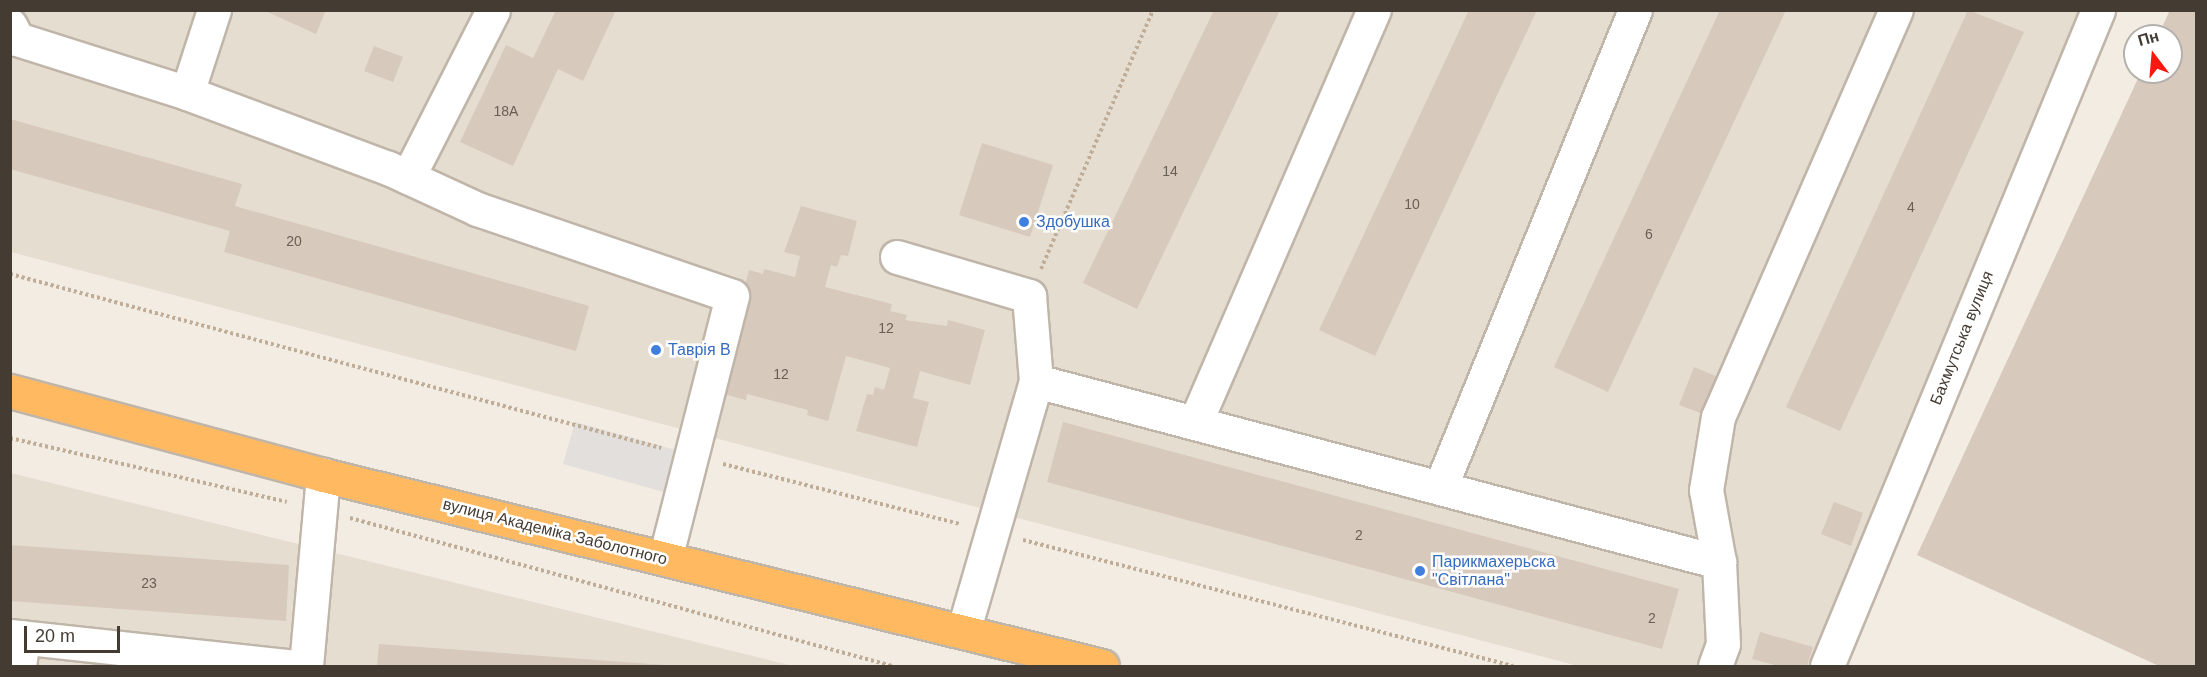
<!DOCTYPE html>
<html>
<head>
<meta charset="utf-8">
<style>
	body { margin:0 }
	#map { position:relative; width:2207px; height:677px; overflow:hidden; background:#f2ece3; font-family:Helvetica,sans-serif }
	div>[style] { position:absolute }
	.residential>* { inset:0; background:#e6ddd1 }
	.parking>* { inset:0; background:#e2dfdc }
	.building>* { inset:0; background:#d7c9bc }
	.path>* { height:4px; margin-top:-2px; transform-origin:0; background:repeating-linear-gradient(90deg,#bfad97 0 3px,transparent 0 6px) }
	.roads { filter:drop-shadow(2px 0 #c0b5a9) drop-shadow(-2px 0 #c0b5a9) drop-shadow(0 2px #c0b5a9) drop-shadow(0 -2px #c0b5a9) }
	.minor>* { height:33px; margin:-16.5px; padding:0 16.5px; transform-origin:16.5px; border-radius:16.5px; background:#fff }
	.highway>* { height:33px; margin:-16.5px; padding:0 16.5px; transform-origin:16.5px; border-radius:16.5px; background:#ffb961 }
	.dots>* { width:16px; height:16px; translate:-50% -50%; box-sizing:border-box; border:3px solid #fff; border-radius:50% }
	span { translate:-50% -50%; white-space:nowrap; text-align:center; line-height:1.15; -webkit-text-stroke:5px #fff; paint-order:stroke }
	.number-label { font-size:14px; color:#695f55 }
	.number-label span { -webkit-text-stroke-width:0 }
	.shop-label { font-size:16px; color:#366cbe }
	.left { translate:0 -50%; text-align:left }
	.street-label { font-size:16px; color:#443c33 }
	.frame { position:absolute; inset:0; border:12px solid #443c33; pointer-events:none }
	.north { position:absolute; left:2123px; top:24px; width:60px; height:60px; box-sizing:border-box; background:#fff; border:2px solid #b4b1ad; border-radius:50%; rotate:344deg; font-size:16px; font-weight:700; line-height:24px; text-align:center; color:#443c33 }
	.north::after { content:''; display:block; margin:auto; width:21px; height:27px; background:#fd180f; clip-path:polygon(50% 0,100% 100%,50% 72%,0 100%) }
	.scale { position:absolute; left:24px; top:626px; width:96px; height:27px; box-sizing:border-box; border:3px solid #443c33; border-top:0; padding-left:8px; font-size:18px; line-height:21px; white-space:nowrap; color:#443c33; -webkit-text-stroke:4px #fff; paint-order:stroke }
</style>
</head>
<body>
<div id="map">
	<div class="residential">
		<i style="clip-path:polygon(10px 11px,2111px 11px,1809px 666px,1578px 666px,11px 252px)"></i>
		<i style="clip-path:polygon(11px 473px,793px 666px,11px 666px)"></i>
	</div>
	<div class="parking">
		<i style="clip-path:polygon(575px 422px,676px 450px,664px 492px,563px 464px)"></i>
	</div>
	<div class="building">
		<i style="clip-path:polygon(263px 10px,326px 10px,316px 34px)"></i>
		<i style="clip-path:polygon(556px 10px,616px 10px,583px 81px,558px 69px,513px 166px,460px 142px,506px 45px,533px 58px)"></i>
		<i style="clip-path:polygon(1214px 10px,1280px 10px,1137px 309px,1083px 283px)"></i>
		<i style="clip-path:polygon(1469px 10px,1537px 10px,1375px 356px,1319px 330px)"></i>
		<i style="clip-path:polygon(1720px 10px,1786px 10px,1608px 392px,1554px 367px)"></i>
		<i style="clip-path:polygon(1968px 10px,2024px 32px,1840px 431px,1786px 407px)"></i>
		<i style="clip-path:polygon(2170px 10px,2196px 10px,2196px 666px,2159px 666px,1917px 555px,2141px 72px,2171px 72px,2171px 36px,2158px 36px)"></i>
		<i style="clip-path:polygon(374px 46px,403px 57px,393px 82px,364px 71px)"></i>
		<i style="clip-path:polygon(10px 119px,242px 184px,235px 206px,589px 306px,576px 351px,224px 252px,230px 231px,10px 169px)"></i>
		<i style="clip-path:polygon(982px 143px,1053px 165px,1030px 237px,959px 215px)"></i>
		<i style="clip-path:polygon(801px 206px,857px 221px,848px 256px,841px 255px,837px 267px,831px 265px,825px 287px,892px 304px,890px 311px,907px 315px,905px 320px,947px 326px,948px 320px,985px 330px,970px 385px,920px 371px,913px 398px,929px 402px,917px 447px,856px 431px,867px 394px,873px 395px,875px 387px,884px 390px,890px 368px,846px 356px,828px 421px,807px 415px,808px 410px,747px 394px,746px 400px,716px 392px,749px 270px,763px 274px,764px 269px,795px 277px,800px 256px,784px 252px)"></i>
		<i style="clip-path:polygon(1694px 367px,1718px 377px,1703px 414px,1679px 405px)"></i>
		<i style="clip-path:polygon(1063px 422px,1679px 589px,1662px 649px,1047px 482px)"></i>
		<i style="clip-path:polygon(1834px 502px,1863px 513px,1851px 546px,1821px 534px)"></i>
		<i style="clip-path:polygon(10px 545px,289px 565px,286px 621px,10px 601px)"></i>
		<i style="clip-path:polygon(1760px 632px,1813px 647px,1807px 666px,1779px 666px,1752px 659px)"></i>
		<i style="clip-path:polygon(379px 644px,665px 665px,665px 666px,377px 666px)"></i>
	</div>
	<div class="path">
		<i style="left:1041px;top:269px;width:282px;rotate:-66.6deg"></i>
		<i style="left:10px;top:274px;width:674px;rotate:14.96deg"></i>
		<i style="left:10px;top:438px;width:284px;rotate:13deg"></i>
		<i style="left:723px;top:464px;width:244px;rotate:14.2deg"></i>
		<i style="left:350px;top:518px;width:562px;rotate:15.27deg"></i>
		<i style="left:1023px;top:540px;width:506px;rotate:14.42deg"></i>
	</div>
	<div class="roads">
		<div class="minor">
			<i style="left:10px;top:25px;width:16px;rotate:63deg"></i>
			<i style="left:17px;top:39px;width:178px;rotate:17.6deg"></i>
			<i style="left:187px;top:93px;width:87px;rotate:-72deg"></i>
			<i style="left:187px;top:93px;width:215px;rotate:20.5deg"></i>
			<i style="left:388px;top:168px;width:98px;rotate:24.7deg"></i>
			<i style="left:477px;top:209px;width:269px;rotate:18.8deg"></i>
			<i style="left:732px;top:296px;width:271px;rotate:104.3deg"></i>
			<i style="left:408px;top:177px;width:187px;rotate:-63deg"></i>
			<i style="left:897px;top:257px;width:138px;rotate:16.5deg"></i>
			<i style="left:1029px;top:296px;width:85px;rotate:85.3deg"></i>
			<i style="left:1036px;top:381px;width:261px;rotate:106.2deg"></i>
			<i style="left:1036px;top:381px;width:707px;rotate:14.84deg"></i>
			<i style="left:1195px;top:423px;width:450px;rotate:-66.6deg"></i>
			<i style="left:1440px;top:488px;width:516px;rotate:-67.81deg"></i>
			<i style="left:10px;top:636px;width:280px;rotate:6.2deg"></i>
			<i style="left:19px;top:666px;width:29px;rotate:-82deg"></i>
			<i style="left:306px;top:666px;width:192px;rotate:-84.9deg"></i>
			<i style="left:1715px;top:666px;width:23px;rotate:-70deg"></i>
			<i style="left:1723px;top:644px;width:82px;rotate:-92.8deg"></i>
			<i style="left:1719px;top:562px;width:73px;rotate:-100.2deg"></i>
			<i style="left:1706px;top:490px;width:74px;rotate:-80.7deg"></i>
			<i style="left:1718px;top:417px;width:444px;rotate:-66.4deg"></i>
			<i style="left:1827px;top:666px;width:710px;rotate:-67.55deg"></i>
		</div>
		<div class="highway">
			<i style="left:10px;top:391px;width:324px;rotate:15deg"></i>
			<i style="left:323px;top:475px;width:802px;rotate:13.78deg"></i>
		</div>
	</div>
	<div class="dots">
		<i style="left:1024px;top:222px;background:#3f7fe0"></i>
		<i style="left:656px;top:350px;background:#3f7fe0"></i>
		<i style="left:1420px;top:571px;background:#3f7fe0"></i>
	</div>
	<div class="number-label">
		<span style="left:506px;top:111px">18А</span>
		<span style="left:1170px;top:171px">14</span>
		<span style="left:1412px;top:204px">10</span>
		<span style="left:1911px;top:207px">4</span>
		<span style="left:1649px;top:234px">6</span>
		<span style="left:294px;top:241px">20</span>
		<span style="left:886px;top:328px">12</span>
		<span style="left:781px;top:374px">12</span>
		<span style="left:1359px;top:535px">2</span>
		<span style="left:149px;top:583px">23</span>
		<span style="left:1652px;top:618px">2</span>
	</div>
	<div class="shop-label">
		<span class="left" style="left:1036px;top:222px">Здобушка</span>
		<span class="left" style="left:668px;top:350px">Таврія В</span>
		<span class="left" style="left:1432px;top:571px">Парикмахерьска<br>"Світлана"</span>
	</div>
	<div class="street-label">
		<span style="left:1962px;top:338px;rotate:-68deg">Бахмутська вулиця</span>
		<span style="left:555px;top:532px;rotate:14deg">вулиця Академіка Заболотного</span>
	</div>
	<div class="frame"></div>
	<div class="north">Пн</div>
	<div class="scale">20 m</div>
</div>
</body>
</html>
